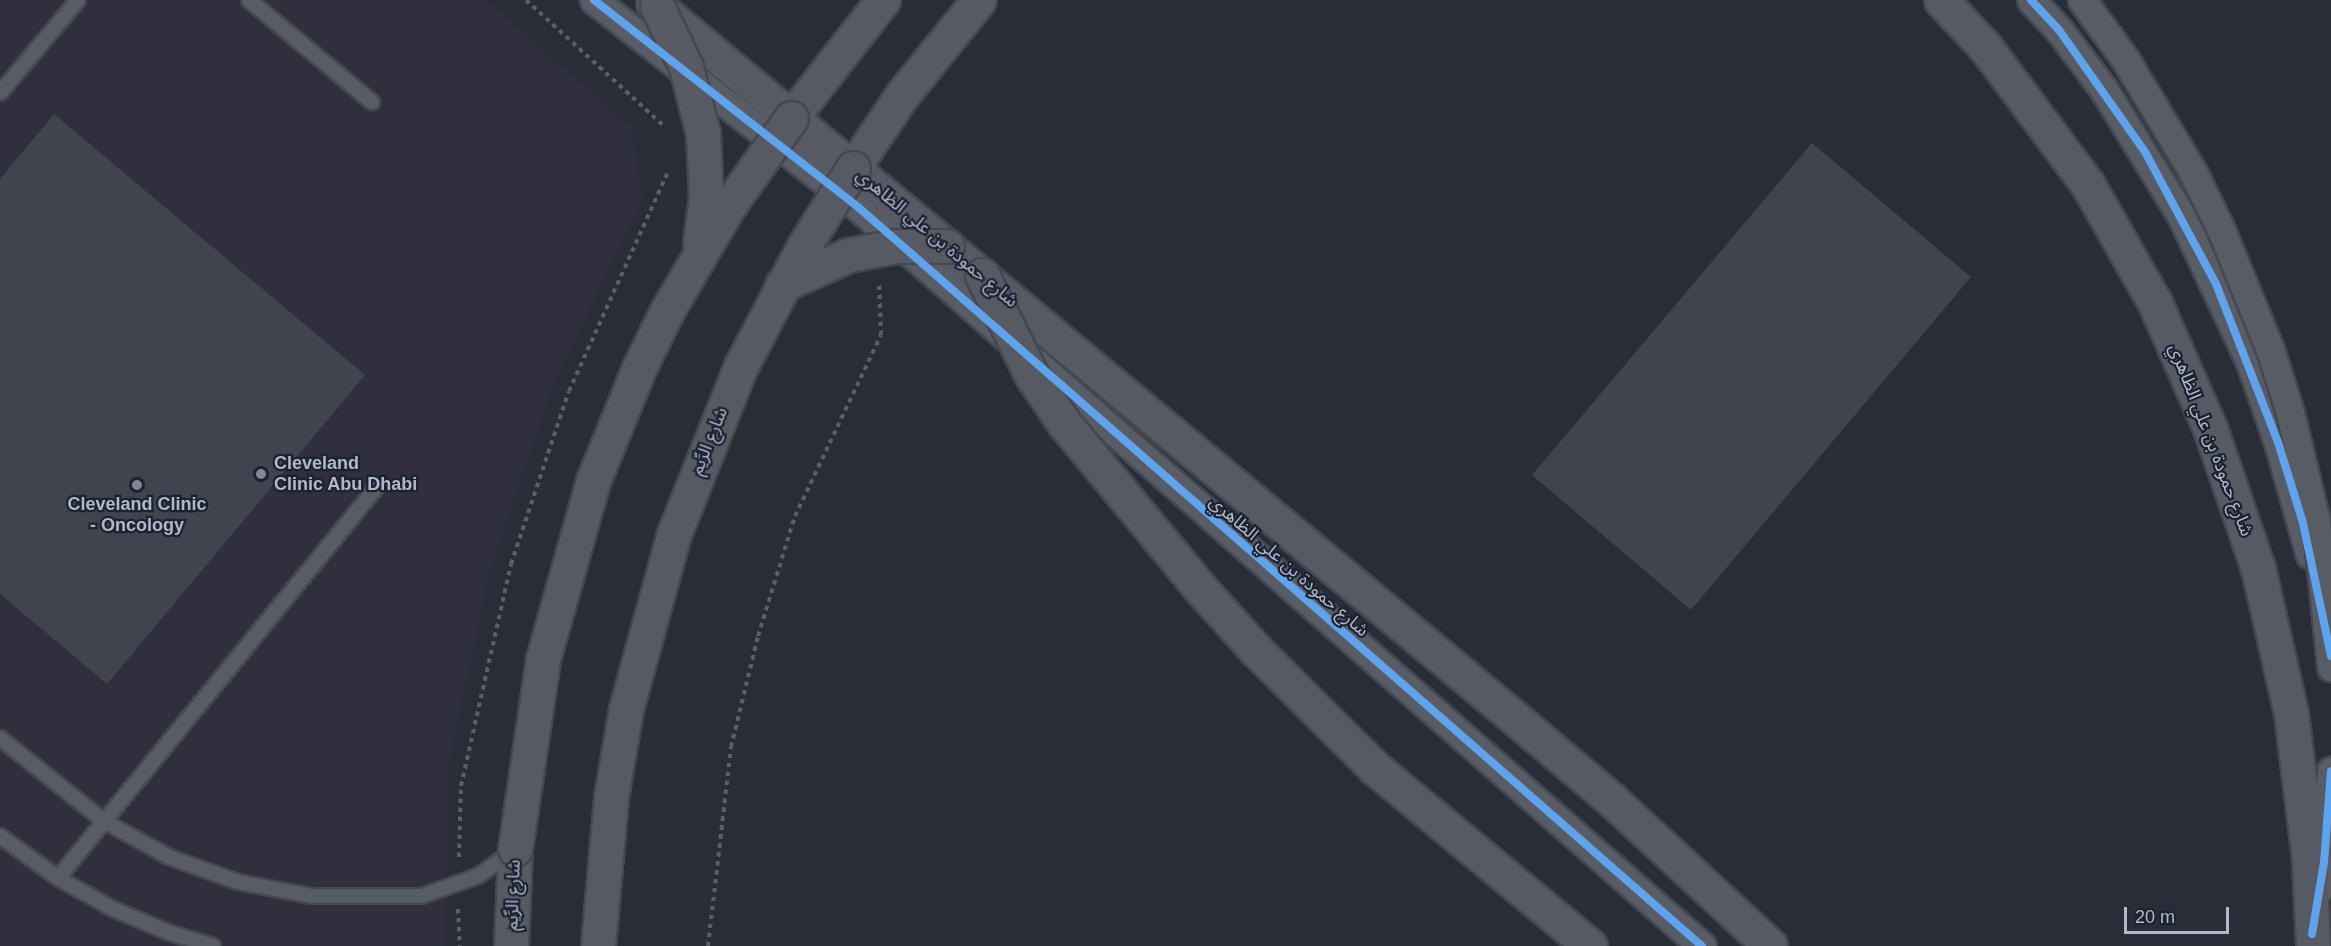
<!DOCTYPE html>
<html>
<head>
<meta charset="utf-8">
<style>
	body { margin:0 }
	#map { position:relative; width:2331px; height:946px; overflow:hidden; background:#282d37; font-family:Arial,"Noto Sans Arabic",sans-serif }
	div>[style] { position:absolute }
	.medical>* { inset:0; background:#312e3d }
	.building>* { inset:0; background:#40444e }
	.path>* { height:4px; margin-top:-2px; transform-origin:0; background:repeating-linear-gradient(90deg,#5b6068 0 4.5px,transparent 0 9px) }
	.roads { filter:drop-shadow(2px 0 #444850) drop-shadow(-2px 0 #444850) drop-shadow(0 2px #444850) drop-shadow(0 -2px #444850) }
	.service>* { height:14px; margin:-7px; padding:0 7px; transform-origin:7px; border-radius:7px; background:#585c65 }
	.minor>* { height:27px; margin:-13.5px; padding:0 13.5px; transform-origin:13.5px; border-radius:13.5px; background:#585c65 }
	.secondary>* { height:33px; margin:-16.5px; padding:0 16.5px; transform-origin:16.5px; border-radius:16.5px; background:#575a63 }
	.bridges { filter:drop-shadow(2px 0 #444850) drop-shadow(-2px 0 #444850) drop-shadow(0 2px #444850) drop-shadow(0 -2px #444850) }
	.minor-bridge>* { height:27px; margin:-13.5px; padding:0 13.5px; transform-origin:13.5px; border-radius:13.5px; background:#585c65 }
	.secondary-bridge>* { height:33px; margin:-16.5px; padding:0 16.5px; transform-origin:16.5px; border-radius:16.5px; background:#575a63 }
	.cycleway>* { height:8px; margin:-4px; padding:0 4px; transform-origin:4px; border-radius:4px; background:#60a3ed }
	.dots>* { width:16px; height:16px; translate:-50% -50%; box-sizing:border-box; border:3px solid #1b2232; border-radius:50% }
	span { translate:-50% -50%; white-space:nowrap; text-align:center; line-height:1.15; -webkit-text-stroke:4.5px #1b2232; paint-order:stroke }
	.street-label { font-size:18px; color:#b2b8c9 }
	.poi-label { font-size:18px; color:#b2b8c9; font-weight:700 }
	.left { translate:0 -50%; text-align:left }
	.scale { position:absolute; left:2124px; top:907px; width:105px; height:27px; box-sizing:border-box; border:3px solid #b2b8c9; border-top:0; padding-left:8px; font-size:18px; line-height:21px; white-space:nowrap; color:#b2b8c9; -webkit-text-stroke:4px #1b2232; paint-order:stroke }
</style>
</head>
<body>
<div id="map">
	<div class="medical">
		<i style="clip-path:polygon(0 0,486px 0,631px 127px,643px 201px,555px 380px,491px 567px,449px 762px,445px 946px,0 946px)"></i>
	</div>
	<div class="building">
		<i style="clip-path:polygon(54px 114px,365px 375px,107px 684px,0 594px,0 179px)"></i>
		<i style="clip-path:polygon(1812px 143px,1971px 277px,1691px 610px,1532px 475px)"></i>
	</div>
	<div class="path">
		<i style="left:526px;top:0;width:185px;rotate:42.4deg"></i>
		<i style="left:459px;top:857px;width:71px;rotate:-88.4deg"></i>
		<i style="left:461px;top:786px;width:228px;rotate:-77.3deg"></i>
		<i style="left:511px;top:564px;width:182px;rotate:-71.5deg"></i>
		<i style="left:569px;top:391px;width:240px;rotate:-65.7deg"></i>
		<i style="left:458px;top:909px;width:37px;rotate:87deg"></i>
		<i style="left:708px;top:946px;width:200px;rotate:-83.4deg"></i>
		<i style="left:731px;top:747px;width:114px;rotate:-76.3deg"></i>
		<i style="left:758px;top:636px;width:126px;rotate:-72.9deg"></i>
		<i style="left:795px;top:516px;width:200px;rotate:-64.6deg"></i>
		<i style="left:881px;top:335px;width:52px;rotate:-92.2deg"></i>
	</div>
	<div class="roads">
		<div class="service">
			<i style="left:249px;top:0;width:160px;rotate:39.7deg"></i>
			<i style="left:0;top:93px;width:121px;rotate:-50deg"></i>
			<i style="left:0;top:738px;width:133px;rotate:38.6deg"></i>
			<i style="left:104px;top:821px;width:74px;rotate:29deg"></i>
			<i style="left:169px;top:857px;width:73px;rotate:19.9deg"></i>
			<i style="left:238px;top:882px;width:74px;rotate:10.9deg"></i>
			<i style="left:311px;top:896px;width:111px"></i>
			<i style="left:422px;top:896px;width:59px;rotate:-19.7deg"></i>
			<i style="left:478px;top:876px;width:42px;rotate:-35.2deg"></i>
			<i style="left:0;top:836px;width:72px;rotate:35.9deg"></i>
			<i style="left:58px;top:878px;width:63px;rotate:29.4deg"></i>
			<i style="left:113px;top:909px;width:62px;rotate:22.8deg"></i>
			<i style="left:170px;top:933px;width:45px;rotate:16.8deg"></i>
			<i style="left:58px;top:878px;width:503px;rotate:-50.81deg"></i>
		</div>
		<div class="minor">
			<i style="left:594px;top:0;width:335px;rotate:38.1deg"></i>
			<i style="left:858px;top:207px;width:1122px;rotate:41.21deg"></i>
			<i style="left:2031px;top:0;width:41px;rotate:47deg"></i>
			<i style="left:2059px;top:30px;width:75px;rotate:53.1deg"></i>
			<i style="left:2104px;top:90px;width:149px;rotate:58.4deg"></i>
			<i style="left:2182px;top:217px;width:160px;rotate:64.9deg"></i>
			<i style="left:2250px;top:362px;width:85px;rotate:70.7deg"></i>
			<i style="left:2278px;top:442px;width:117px;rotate:74.2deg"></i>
			<i style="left:2320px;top:888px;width:118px;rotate:-84.6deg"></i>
		</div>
		<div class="secondary">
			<i style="left:1941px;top:0;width:66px;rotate:46.8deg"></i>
			<i style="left:1986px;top:48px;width:171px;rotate:53.3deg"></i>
			<i style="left:2088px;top:185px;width:136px;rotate:60.4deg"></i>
			<i style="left:2155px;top:303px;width:137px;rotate:66.3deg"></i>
			<i style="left:2210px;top:428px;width:148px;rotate:71.1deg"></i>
			<i style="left:2258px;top:568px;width:149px;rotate:77.2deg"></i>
			<i style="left:2291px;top:713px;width:148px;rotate:83deg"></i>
			<i style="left:2309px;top:860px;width:86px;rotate:87.3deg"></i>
			<i style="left:653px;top:3px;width:1129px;rotate:39.68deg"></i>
			<i style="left:1522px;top:724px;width:118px;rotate:40.2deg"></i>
			<i style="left:1612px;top:800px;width:215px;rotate:42.7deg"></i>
			<i style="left:791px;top:118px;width:150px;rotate:-52.1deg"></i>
			<i style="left:853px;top:168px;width:88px;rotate:-56.1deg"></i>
			<i style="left:902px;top:95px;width:122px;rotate:-51deg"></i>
			<i style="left:511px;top:946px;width:97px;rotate:-87.6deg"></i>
		</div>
	</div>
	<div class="bridges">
		<div class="minor-bridge">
			<i style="left:2082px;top:0;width:73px;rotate:53.9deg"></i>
			<i style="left:2125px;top:59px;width:132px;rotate:59deg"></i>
			<i style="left:2193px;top:172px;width:67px;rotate:64.2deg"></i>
			<i style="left:2222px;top:232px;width:130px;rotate:67.8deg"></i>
			<i style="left:2271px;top:352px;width:64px;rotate:72.7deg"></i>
			<i style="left:2290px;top:413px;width:111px;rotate:76.5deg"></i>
			<i style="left:2316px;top:521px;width:147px;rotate:84.1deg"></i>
		</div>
		<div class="secondary-bridge">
			<i style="left:657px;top:6px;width:68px;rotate:64.6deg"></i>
			<i style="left:686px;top:67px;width:68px;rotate:75.6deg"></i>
			<i style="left:703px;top:133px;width:63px;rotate:87.3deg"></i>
			<i style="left:706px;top:196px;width:47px;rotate:97.3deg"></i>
			<i style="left:982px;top:275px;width:113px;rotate:63.7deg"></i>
			<i style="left:1032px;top:376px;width:57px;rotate:55.8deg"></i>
			<i style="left:1064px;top:423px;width:214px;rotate:50.5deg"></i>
			<i style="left:1200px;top:588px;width:84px;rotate:47.9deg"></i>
			<i style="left:1256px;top:650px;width:168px;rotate:44.8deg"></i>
			<i style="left:1375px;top:768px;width:279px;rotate:39.6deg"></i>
			<i style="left:782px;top:285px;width:72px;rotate:-24.4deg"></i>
			<i style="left:848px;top:255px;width:49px;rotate:-10.6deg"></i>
			<i style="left:896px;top:246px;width:51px"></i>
			<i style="left:515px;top:849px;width:192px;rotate:-81.6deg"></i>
			<i style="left:543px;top:659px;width:185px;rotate:-74.3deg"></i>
			<i style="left:593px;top:481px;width:124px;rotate:-67.8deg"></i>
			<i style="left:640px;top:366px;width:61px;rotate:-63.9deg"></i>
			<i style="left:667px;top:311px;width:121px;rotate:-59.6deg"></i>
			<i style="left:728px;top:207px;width:109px;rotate:-54.7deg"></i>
			<i style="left:598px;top:946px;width:150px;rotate:-85deg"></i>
			<i style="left:611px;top:797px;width:89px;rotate:-80.3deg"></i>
			<i style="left:626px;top:709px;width:181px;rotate:-74.7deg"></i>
			<i style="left:674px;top:534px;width:181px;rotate:-68.3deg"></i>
			<i style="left:741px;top:366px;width:136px;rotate:-62.3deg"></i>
			<i style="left:804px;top:246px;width:92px;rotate:-57.9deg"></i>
		</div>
	</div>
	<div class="cycleway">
		<i style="left:594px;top:0;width:335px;rotate:38.1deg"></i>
		<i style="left:858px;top:207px;width:1122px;rotate:41.21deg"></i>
		<i style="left:2031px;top:0;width:41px;rotate:47deg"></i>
		<i style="left:2059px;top:30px;width:149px;rotate:54.8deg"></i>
		<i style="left:2145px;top:152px;width:150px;rotate:61.7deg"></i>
		<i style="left:2216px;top:284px;width:170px;rotate:68.6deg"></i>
		<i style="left:2278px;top:442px;width:85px;rotate:72.8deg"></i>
		<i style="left:2303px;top:523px;width:136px;rotate:78.1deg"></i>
		<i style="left:2312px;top:934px;width:73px;rotate:-80.5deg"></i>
		<i style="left:2324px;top:862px;width:91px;rotate:-85.6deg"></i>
	</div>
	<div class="dots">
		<i style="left:261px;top:474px;background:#828796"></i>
		<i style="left:137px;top:485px;background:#828796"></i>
	</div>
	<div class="street-label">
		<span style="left:937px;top:238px;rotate:40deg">شارع حمودة بن علي الظاهري</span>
		<span style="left:2211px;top:440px;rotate:69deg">شارع حمودة بن علي الظاهري</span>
		<span style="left:709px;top:441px;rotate:-68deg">شارع الرِّيم</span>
		<span style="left:1289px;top:566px;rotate:41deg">شارع حمودة بن علي الظاهري</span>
		<span style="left:513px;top:895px;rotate:-88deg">شارع الرِّيم</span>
	</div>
	<div class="poi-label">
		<span class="left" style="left:274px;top:474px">Cleveland<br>Clinic Abu Dhabi</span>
		<span style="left:137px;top:515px">Cleveland Clinic<br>- Oncology</span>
	</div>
	<div class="scale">20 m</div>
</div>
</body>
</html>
